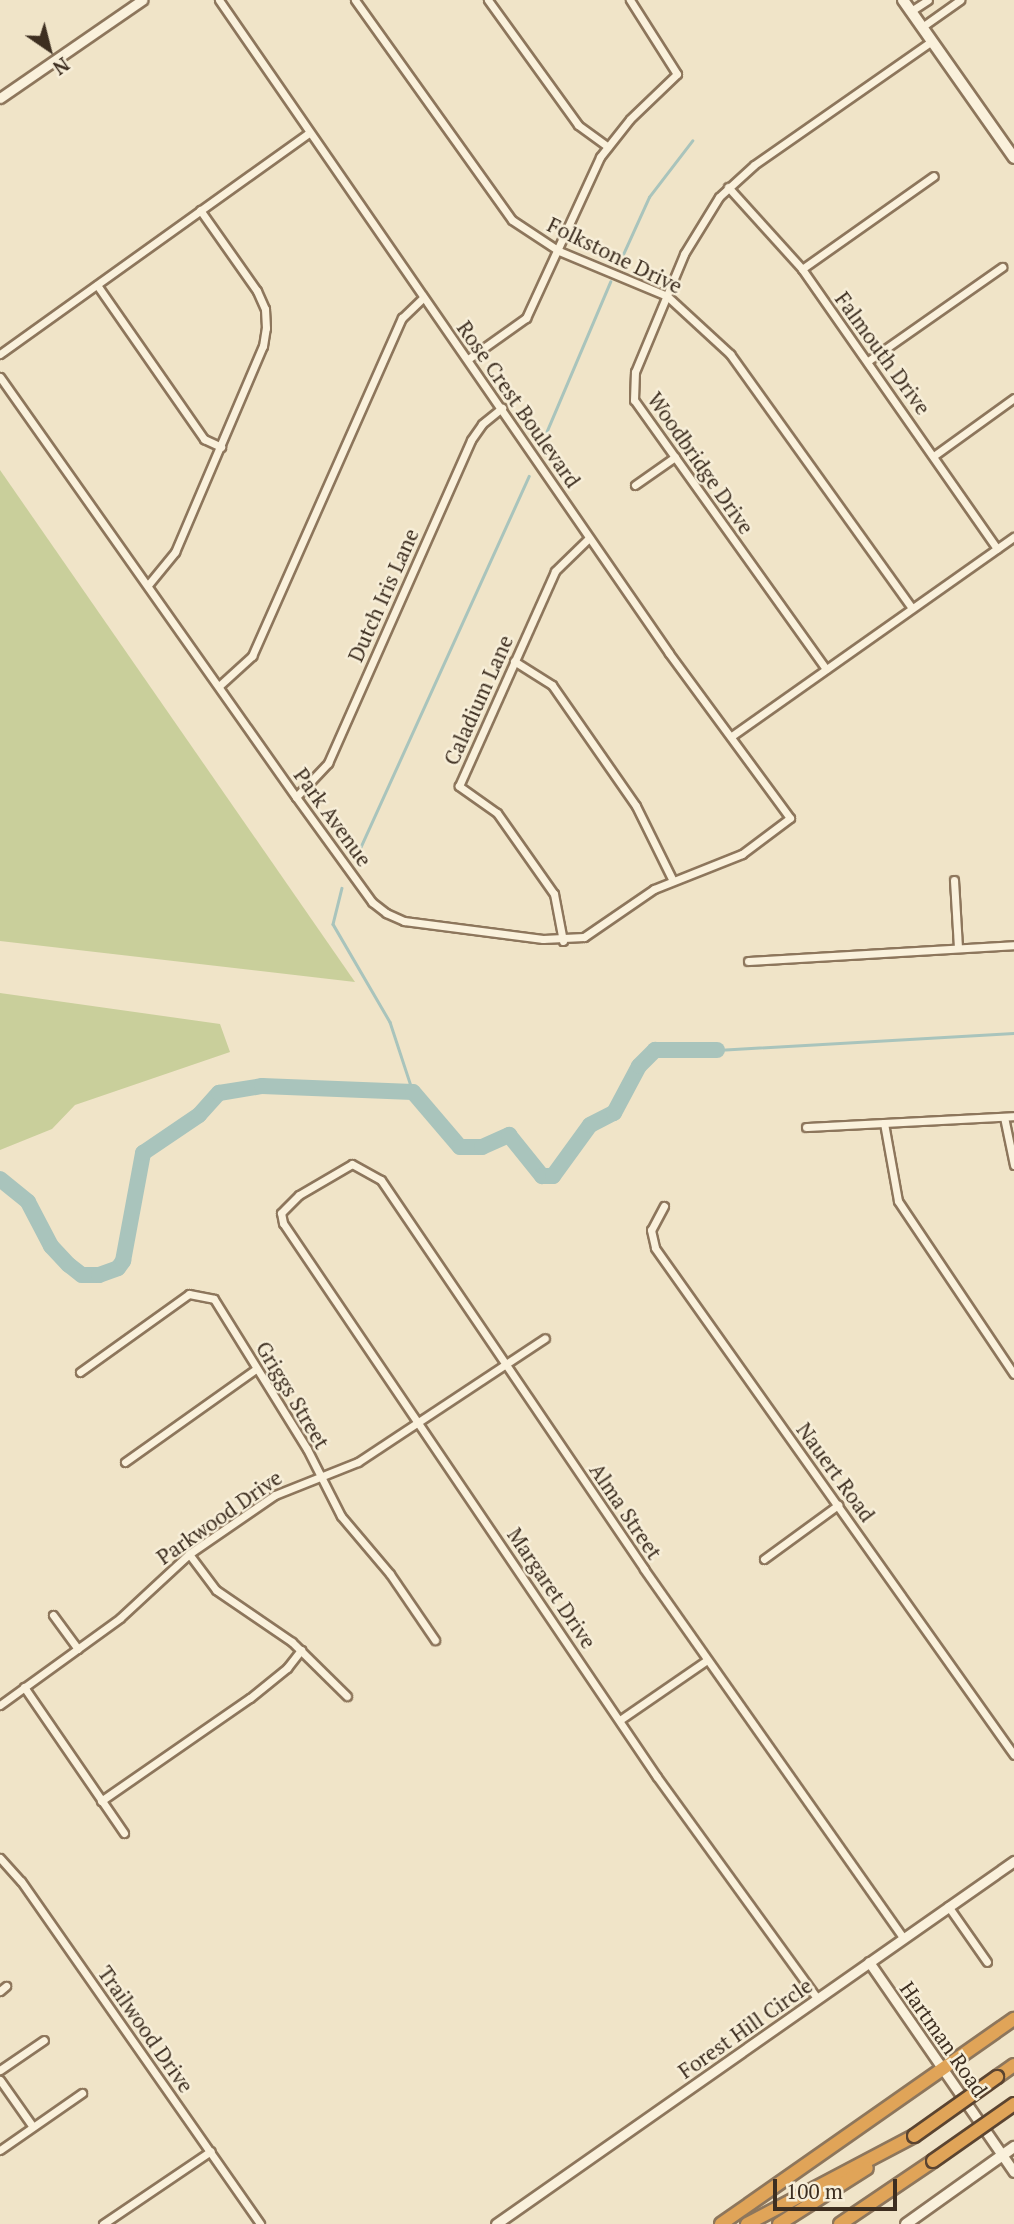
<!DOCTYPE html>
<html>
<head>
<meta charset="utf-8">
<style>
	body { margin:0 }
	#map { position:relative; width:1014px; height:2224px; overflow:hidden; background:#f0e4c8; font-family:"PT Serif",serif }
	div>[style] { position:absolute }
	.green>* { inset:0; background:#c9cf9b }
	.stream>* { height:2.5px; margin:-1.25px; padding:0 1.25px; transform-origin:1.25px; border-radius:1.25px; background:#a9c4bc }
	.river>* { height:16px; margin:-8px; padding:0 8px; transform-origin:8px; border-radius:8px; background:#a9c4bc }
	.roads { filter:drop-shadow(2px 0 #8d765c) drop-shadow(-2px 0 #8d765c) drop-shadow(0 2px #8d765c) drop-shadow(0 -2px #8d765c) }
	.minor>* { height:7px; margin:-3.5px; padding:0 3.5px; transform-origin:3.5px; border-radius:3.5px; background:#faf1dc }
	.tertiary>* { height:9px; margin:-4.5px; padding:0 4.5px; transform-origin:4.5px; border-radius:4.5px; background:#faf1dc }
	.secondary>* { height:10px; margin:-5px; padding:0 5px; transform-origin:5px; border-radius:5px; background:#faf1dc }
	.motorway>* { height:12px; margin:-6px; padding:0 6px; transform-origin:6px; border-radius:6px; background:#e0a458 }
	.bridges { filter:drop-shadow(2px 0 #5b4430) drop-shadow(-2px 0 #5b4430) drop-shadow(0 2px #5b4430) drop-shadow(0 -2px #5b4430) }
	.motorway-bridge>* { height:12px; margin:-6px; padding:0 6px; transform-origin:6px; border-radius:6px; background:#e0a458 }
	span { translate:-50% -50%; white-space:nowrap; text-align:center; line-height:1.15; -webkit-text-stroke:5px #f7eed8; paint-order:stroke }
	.street-label { font-size:21px; color:#3d2e20 }
	.north { position:absolute; left:14px; top:14px; width:70px; height:70px; -webkit-text-stroke:5px #f7eed8; paint-order:stroke; rotate:145deg; font-size:19px; font-weight:700; line-height:28px; text-align:center; color:#3d2e20 }
	.north::after { content:''; display:block; margin:auto; width:24px; height:32px; background:#3d2e20; clip-path:polygon(50% 0,100% 100%,50% 72%,0 100%) }
	.scale { position:absolute; left:773px; top:2179px; width:124px; height:32px; box-sizing:border-box; border:4px solid #3d2e20; border-top:0; padding-left:9px; font-size:21px; line-height:24px; white-space:nowrap; color:#3d2e20; -webkit-text-stroke:5px #f7eed8; paint-order:stroke }
</style>
</head>
<body>
<div id="map">
	<div class="green">
		<i style="clip-path:polygon(0 470px,355px 982px,0 941px)"></i>
		<i style="clip-path:polygon(0 993px,220px 1024px,230px 1052px,75px 1105px,52px 1129px,0 1150px)"></i>
	</div>
	<div class="stream">
		<i style="left:620px;top:261px;width:70px;rotate:-65.6deg"></i>
		<i style="left:649px;top:197px;width:71px;rotate:-52.5deg"></i>
		<i style="left:543px;top:440px;width:172px;rotate:-67deg"></i>
		<i style="left:356px;top:857px;width:418px;rotate:-65.6deg"></i>
		<i style="left:342px;top:888px;width:37px;rotate:104deg"></i>
		<i style="left:333px;top:924px;width:113px;rotate:59.8deg"></i>
		<i style="left:390px;top:1022px;width:74px;rotate:71.8deg"></i>
		<i style="left:717px;top:1050px;width:297px;rotate:-3.3deg"></i>
	</div>
	<div class="river">
		<i style="left:0;top:1179px;width:36px;rotate:39deg"></i>
		<i style="left:28px;top:1202px;width:50px;rotate:62.4deg"></i>
		<i style="left:51px;top:1246px;width:26px;rotate:47deg"></i>
		<i style="left:69px;top:1265px;width:16px;rotate:38deg"></i>
		<i style="left:82px;top:1275px;width:17px"></i>
		<i style="left:99px;top:1275px;width:20px;rotate:-20deg"></i>
		<i style="left:118px;top:1268px;width:9px;rotate:-54deg"></i>
		<i style="left:123px;top:1261px;width:110px;rotate:-79.5deg"></i>
		<i style="left:143px;top:1153px;width:68px;rotate:-34.2deg"></i>
		<i style="left:199px;top:1115px;width:30px;rotate:-48deg"></i>
		<i style="left:219px;top:1093px;width:44px;rotate:-9.2deg"></i>
		<i style="left:262px;top:1086px;width:151px;rotate:2.3deg"></i>
		<i style="left:413px;top:1092px;width:72px;rotate:49.5deg"></i>
		<i style="left:460px;top:1147px;width:22px"></i>
		<i style="left:482px;top:1147px;width:30px;rotate:-24deg"></i>
		<i style="left:509px;top:1135px;width:53px;rotate:51.2deg"></i>
		<i style="left:542px;top:1176px;width:11px"></i>
		<i style="left:553px;top:1176px;width:63px;rotate:-54deg"></i>
		<i style="left:590px;top:1125px;width:27px;rotate:-27deg"></i>
		<i style="left:614px;top:1113px;width:53px;rotate:-62deg"></i>
		<i style="left:639px;top:1066px;width:23px;rotate:-45deg"></i>
		<i style="left:655px;top:1050px;width:62px"></i>
	</div>
	<div class="roads">
		<div class="minor">
			<i style="left:355px;top:0;width:270px;rotate:54.5deg"></i>
			<i style="left:512px;top:220px;width:56px;rotate:33.4deg"></i>
			<i style="left:559px;top:251px;width:117px;rotate:22.6deg"></i>
			<i style="left:667px;top:296px;width:86px;rotate:42.6deg"></i>
			<i style="left:730px;top:354px;width:312px;rotate:54.4deg"></i>
			<i style="left:488px;top:0;width:154px;rotate:54.2deg"></i>
			<i style="left:578px;top:125px;width:37px;rotate:36deg"></i>
			<i style="left:911px;top:11px;width:20px;rotate:-33deg"></i>
			<i style="left:922px;top:27px;width:47px;rotate:-35.4deg"></i>
			<i style="left:728px;top:187px;width:110px;rotate:47.9deg"></i>
			<i style="left:802px;top:269px;width:341px;rotate:55.1deg"></i>
			<i style="left:802px;top:269px;width:161px;rotate:-35.2deg"></i>
			<i style="left:97px;top:285px;width:188px;rotate:55.2deg"></i>
			<i style="left:204px;top:439px;width:19px;rotate:25deg"></i>
			<i style="left:0;top:354px;width:380px;rotate:-35.6deg"></i>
			<i style="left:468px;top:359px;width:71px;rotate:-35.3deg"></i>
			<i style="left:526px;top:318px;width:177px;rotate:-65.3deg"></i>
			<i style="left:600px;top:157px;width:48px;rotate:-51.7deg"></i>
			<i style="left:630px;top:119px;width:65px;rotate:-43.8deg"></i>
			<i style="left:677px;top:74px;width:88px;rotate:-122.4deg"></i>
			<i style="left:868px;top:361px;width:164px;rotate:-35deg"></i>
			<i style="left:0;top:377px;width:514px;rotate:54.83deg"></i>
			<i style="left:296px;top:797px;width:130px;rotate:54.1deg"></i>
			<i style="left:372px;top:902px;width:18px;rotate:38deg"></i>
			<i style="left:386px;top:913px;width:20px;rotate:24deg"></i>
			<i style="left:404px;top:921px;width:140px;rotate:7.4deg"></i>
			<i style="left:543px;top:939px;width:41px;rotate:-2.8deg"></i>
			<i style="left:584px;top:937px;width:85px;rotate:-34.4deg"></i>
			<i style="left:654px;top:889px;width:95px;rotate:-21.7deg"></i>
			<i style="left:742px;top:854px;width:60px;rotate:-36.9deg"></i>
			<i style="left:790px;top:818px;width:205px;rotate:-126.3deg"></i>
			<i style="left:669px;top:653px;width:793px;rotate:-124.57deg"></i>
			<i style="left:935px;top:455px;width:97px;rotate:-35.8deg"></i>
			<i style="left:635px;top:485px;width:49px;rotate:-35deg"></i>
			<i style="left:148px;top:585px;width:43px;rotate:-50.7deg"></i>
			<i style="left:175px;top:552px;width:224px;rotate:-66.9deg"></i>
			<i style="left:263px;top:346px;width:18px;rotate:-81deg"></i>
			<i style="left:266px;top:328px;width:19px;rotate:-93deg"></i>
			<i style="left:265px;top:309px;width:20px;rotate:-114deg"></i>
			<i style="left:257px;top:291px;width:99px;rotate:-125.1deg"></i>
			<i style="left:514px;top:661px;width:45px;rotate:32.3deg"></i>
			<i style="left:552px;top:685px;width:147px;rotate:55.2deg"></i>
			<i style="left:636px;top:806px;width:81px;rotate:63.7deg"></i>
			<i style="left:826px;top:669px;width:330px;rotate:-125.5deg"></i>
			<i style="left:634px;top:400px;width:28px;rotate:-88deg"></i>
			<i style="left:635px;top:372px;width:128px;rotate:-67.4deg"></i>
			<i style="left:684px;top:254px;width:67px;rotate:-58.4deg"></i>
			<i style="left:719px;top:197px;width:47px;rotate:-42.4deg"></i>
			<i style="left:754px;top:165px;width:217px;rotate:-34.9deg"></i>
			<i style="left:219px;top:686px;width:45px;rotate:-42.3deg"></i>
			<i style="left:252px;top:656px;width:370px;rotate:-66.1deg"></i>
			<i style="left:402px;top:318px;width:29px;rotate:-44deg"></i>
			<i style="left:733px;top:735px;width:344px;rotate:-35.2deg"></i>
			<i style="left:296px;top:797px;width:47px;rotate:-46.7deg"></i>
			<i style="left:328px;top:763px;width:353px;rotate:-66.1deg"></i>
			<i style="left:471px;top:440px;width:19px;rotate:-55deg"></i>
			<i style="left:482px;top:424px;width:26px;rotate:-39deg"></i>
			<i style="left:954px;top:880px;width:68px;rotate:86.6deg"></i>
			<i style="left:563px;top:941px;width:48px;rotate:-100.8deg"></i>
			<i style="left:554px;top:894px;width:99px;rotate:-125.1deg"></i>
			<i style="left:497px;top:813px;width:47px;rotate:-144.6deg"></i>
			<i style="left:459px;top:786px;width:235px;rotate:-65.9deg"></i>
			<i style="left:555px;top:571px;width:47px;rotate:-44.1deg"></i>
			<i style="left:748px;top:961px;width:266px;rotate:-3.4deg"></i>
			<i style="left:1004px;top:1117px;width:49px;rotate:78.2deg"></i>
			<i style="left:884px;top:1123px;width:79px;rotate:79.8deg"></i>
			<i style="left:898px;top:1201px;width:208px;rotate:56.2deg"></i>
			<i style="left:806px;top:1127px;width:208px;rotate:-3deg"></i>
			<i style="left:664px;top:1206px;width:27px;rotate:118deg"></i>
			<i style="left:651px;top:1230px;width:18px;rotate:77deg"></i>
			<i style="left:655px;top:1248px;width:621px;rotate:54.7deg"></i>
			<i style="left:80px;top:1372px;width:134px;rotate:-35.6deg"></i>
			<i style="left:189px;top:1294px;width:25px;rotate:11deg"></i>
			<i style="left:214px;top:1299px;width:176px;rotate:58.2deg"></i>
			<i style="left:307px;top:1449px;width:75px;rotate:63.1deg"></i>
			<i style="left:341px;top:1516px;width:76px;rotate:49.8deg"></i>
			<i style="left:390px;top:1574px;width:80px;rotate:55.7deg"></i>
			<i style="left:125px;top:1462px;width:161px;rotate:-35.4deg"></i>
			<i style="left:189px;top:1554px;width:45px;rotate:53.1deg"></i>
			<i style="left:216px;top:1590px;width:92px;rotate:34.4deg"></i>
			<i style="left:292px;top:1642px;width:77px;rotate:44.5deg"></i>
			<i style="left:764px;top:1559px;width:92px;rotate:-36.1deg"></i>
			<i style="left:53px;top:1615px;width:42px;rotate:53.7deg"></i>
			<i style="left:24px;top:1687px;width:177px;rotate:55.6deg"></i>
			<i style="left:0;top:1705px;width:148px;rotate:-35.9deg"></i>
			<i style="left:120px;top:1618px;width:94px;rotate:-42.8deg"></i>
			<i style="left:189px;top:1554px;width:104px;rotate:-34.5deg"></i>
			<i style="left:275px;top:1495px;width:89px;rotate:-21.7deg"></i>
			<i style="left:358px;top:1462px;width:224px;rotate:-33.5deg"></i>
			<i style="left:620px;top:1720px;width:106px;rotate:-34.6deg"></i>
			<i style="left:101px;top:1801px;width:181px;rotate:-34.7deg"></i>
			<i style="left:250px;top:1698px;width:48px;rotate:-39deg"></i>
			<i style="left:287px;top:1668px;width:23px;rotate:-52deg"></i>
			<i style="left:0;top:1858px;width:31px;rotate:48deg"></i>
			<i style="left:21px;top:1881px;width:418px;rotate:55.1deg"></i>
			<i style="left:948px;top:1906px;width:68px;rotate:55.1deg"></i>
			<i style="left:0;top:1991px;width:8px;rotate:-40deg"></i>
			<i style="left:817px;top:1998px;width:273px;rotate:-125.9deg"></i>
			<i style="left:657px;top:1777px;width:668px;rotate:-124.02deg"></i>
			<i style="left:283px;top:1223px;width:10px;rotate:-101deg"></i>
			<i style="left:281px;top:1213px;width:25px;rotate:-45deg"></i>
			<i style="left:299px;top:1195px;width:61px;rotate:-30.3deg"></i>
			<i style="left:352px;top:1164px;width:33px;rotate:29deg"></i>
			<i style="left:381px;top:1180px;width:470px;rotate:55.9deg"></i>
			<i style="left:644px;top:1569px;width:450px;rotate:54.9deg"></i>
			<i style="left:0;top:2070px;width:53px;rotate:-34.3deg"></i>
			<i style="left:0;top:2080px;width:57px;rotate:54.9deg"></i>
			<i style="left:0;top:2150px;width:100px;rotate:-34.8deg"></i>
			<i style="left:103px;top:2224px;width:130px;rotate:-34.1deg"></i>
		</div>
		<div class="tertiary">
			<i style="left:0;top:98px;width:173px;rotate:-34.6deg"></i>
			<i style="left:869px;top:1962px;width:255px;rotate:55.4deg"></i>
			<i style="left:496px;top:2224px;width:633px;rotate:-35.02deg"></i>
		</div>
		<div class="secondary">
			<i style="left:903px;top:0;width:193px;rotate:54.9deg"></i>
			<i style="left:906px;top:2224px;width:133px;rotate:-35.5deg"></i>
		</div>
		<div class="motorway">
			<i style="left:997px;top:2077px;width:21px;rotate:-35deg"></i>
			<i style="left:721px;top:2224px;width:358px;rotate:-35deg"></i>
			<i style="left:747px;top:2224px;width:189px;rotate:-27.8deg"></i>
			<i style="left:779px;top:2224px;width:104px;rotate:-32.5deg"></i>
			<i style="left:840px;top:2224px;width:112px;rotate:-34.1deg"></i>
		</div>
	</div>
	<div class="bridges">
		<div class="motorway-bridge">
			<i style="left:914px;top:2136px;width:102px;rotate:-35.4deg"></i>
			<i style="left:933px;top:2161px;width:99px;rotate:-35.1deg"></i>
		</div>
	</div>
	<div class="street-label">
		<span style="left:615px;top:255px;rotate:26deg">Folkstone Drive</span>
		<span style="left:883px;top:353px;rotate:54deg">Falmouth Drive</span>
		<span style="left:519px;top:404px;rotate:55deg">Rose Crest Boulevard</span>
		<span style="left:701px;top:463px;rotate:55deg">Woodbridge Drive</span>
		<span style="left:383px;top:595px;rotate:-66deg">Dutch Iris Lane</span>
		<span style="left:478px;top:700px;rotate:-66deg">Caladium Lane</span>
		<span style="left:333px;top:817px;rotate:54deg">Park Avenue</span>
		<span style="left:293px;top:1395px;rotate:59deg">Griggs Street</span>
		<span style="left:836px;top:1472px;rotate:54deg">Nauert Road</span>
		<span style="left:626px;top:1511px;rotate:56deg">Alma Street</span>
		<span style="left:219px;top:1517px;rotate:-35deg">Parkwood Drive</span>
		<span style="left:552px;top:1588px;rotate:56deg">Margaret Drive</span>
		<span style="left:745px;top:2028px;rotate:-35deg">Forest Hill Circle</span>
		<span style="left:146px;top:2029px;rotate:55deg">Trailwood Drive</span>
		<span style="left:944px;top:2039px;rotate:55deg">Hartman Road</span>
	</div>
	<div class="north">N</div>
	<div class="scale">100 m</div>
</div>
</body>
</html>
